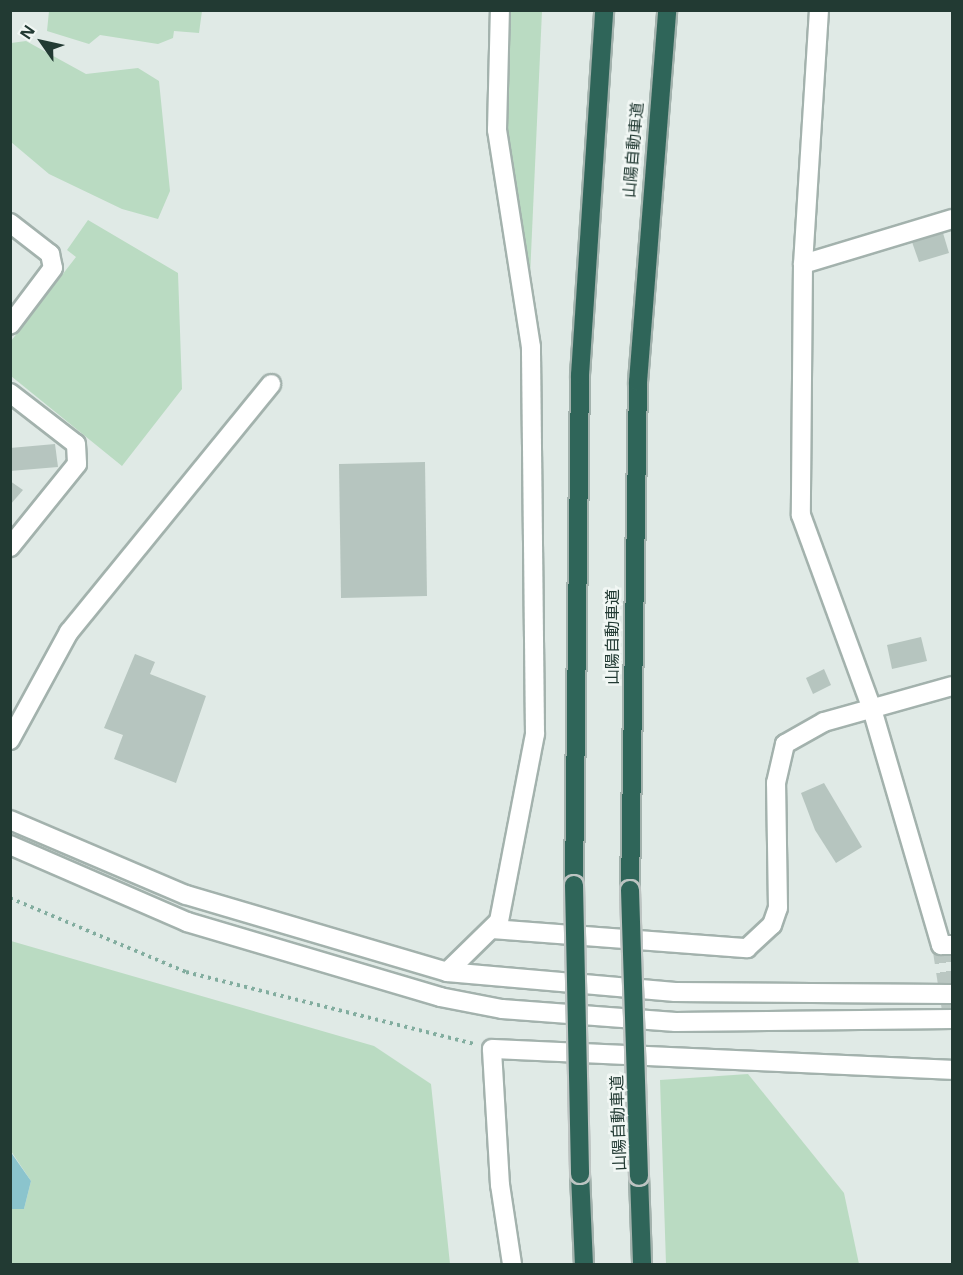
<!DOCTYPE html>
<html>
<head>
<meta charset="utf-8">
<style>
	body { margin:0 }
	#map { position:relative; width:963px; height:1275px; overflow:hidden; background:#e0eae6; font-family:"Open Sans","Noto Sans JP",sans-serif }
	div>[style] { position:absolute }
	.green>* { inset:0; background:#badbc2 }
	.water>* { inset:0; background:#8bc4cd }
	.building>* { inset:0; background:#b6c5bf }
	.minor-tunnel>* { height:18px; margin-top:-9px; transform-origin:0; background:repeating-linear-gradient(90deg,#bac7c2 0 18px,transparent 0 27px) }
	.path>* { height:4px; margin-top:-2px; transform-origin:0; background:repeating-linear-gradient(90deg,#82ad9f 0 3px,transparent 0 7.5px) }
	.roads { filter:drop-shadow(2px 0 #a3b2ad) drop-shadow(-2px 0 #a3b2ad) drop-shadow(0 2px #a3b2ad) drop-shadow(0 -2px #a3b2ad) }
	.minor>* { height:18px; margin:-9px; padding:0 9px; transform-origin:9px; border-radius:9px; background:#fff }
	.highway>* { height:18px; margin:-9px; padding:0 9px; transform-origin:9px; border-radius:9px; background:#2f6559 }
	.bridges { filter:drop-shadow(2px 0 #bdc4c2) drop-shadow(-2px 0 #bdc4c2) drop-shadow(0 2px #bdc4c2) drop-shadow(0 -2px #bdc4c2) }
	.highway-bridge>* { height:18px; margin:-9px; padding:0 9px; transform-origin:9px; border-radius:9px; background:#2f6559 }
	span { translate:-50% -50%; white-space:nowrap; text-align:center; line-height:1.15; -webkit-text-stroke:5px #f1f7f4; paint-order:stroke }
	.street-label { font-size:16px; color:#223a33 }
	.frame { position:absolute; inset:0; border:12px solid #223a33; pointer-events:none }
	.north { position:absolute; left:12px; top:12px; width:60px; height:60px; -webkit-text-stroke:4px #f1f7f4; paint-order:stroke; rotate:304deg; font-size:16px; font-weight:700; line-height:24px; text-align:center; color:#223a33 }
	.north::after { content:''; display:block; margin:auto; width:21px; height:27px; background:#223a33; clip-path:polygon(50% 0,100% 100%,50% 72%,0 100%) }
</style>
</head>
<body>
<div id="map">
	<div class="green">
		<i style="clip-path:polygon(49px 11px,49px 10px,202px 11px,199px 33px,174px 31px,173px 38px,158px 44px,100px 35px,89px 44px,47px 31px)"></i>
		<i style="clip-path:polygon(509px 11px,542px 11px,528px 321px,502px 112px)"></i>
		<i style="clip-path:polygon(26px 41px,86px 74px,138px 68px,159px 81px,170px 191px,158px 219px,122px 209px,49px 174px,11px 142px,11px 43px)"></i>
		<i style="clip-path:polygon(88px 220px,178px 273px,182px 389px,122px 466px,11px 376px,11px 341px,76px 257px,67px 250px)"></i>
		<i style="clip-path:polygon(11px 941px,374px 1046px,431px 1084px,450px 1264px,11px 1264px,10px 1209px,24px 1209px,31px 1181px,11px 1151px)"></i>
		<i style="clip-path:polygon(748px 1074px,844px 1193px,859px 1264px,666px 1264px,660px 1080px)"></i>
	</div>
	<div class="water">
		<i style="clip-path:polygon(10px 1151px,31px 1181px,24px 1209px,11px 1209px)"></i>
	</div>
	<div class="building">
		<i style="clip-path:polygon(943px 233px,949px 253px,919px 262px,912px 242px)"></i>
		<i style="clip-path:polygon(55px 444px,58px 467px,10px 471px,10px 448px)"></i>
		<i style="clip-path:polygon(425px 462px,427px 596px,341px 598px,339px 464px)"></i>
		<i style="clip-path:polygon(10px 481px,23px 490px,10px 505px)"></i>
		<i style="clip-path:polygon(921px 637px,927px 661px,892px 669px,887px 645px)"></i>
		<i style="clip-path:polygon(135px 654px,155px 662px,150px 674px,206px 696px,176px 783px,114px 759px,123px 735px,104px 728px)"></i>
		<i style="clip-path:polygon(824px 669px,831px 685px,813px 694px,806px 678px)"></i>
		<i style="clip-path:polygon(824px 783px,862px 847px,836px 863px,815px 830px,801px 793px)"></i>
	</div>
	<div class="minor-tunnel">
		<i style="left:941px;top:945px;width:73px;rotate:81.3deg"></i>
	</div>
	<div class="path">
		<i style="left:10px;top:898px;width:191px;rotate:22.8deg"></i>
		<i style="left:186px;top:972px;width:298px;rotate:14deg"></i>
	</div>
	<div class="roads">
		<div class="minor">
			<i style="left:819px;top:10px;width:255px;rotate:93.6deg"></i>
			<i style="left:803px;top:264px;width:251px;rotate:90.5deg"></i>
			<i style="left:801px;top:515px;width:207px;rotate:69.9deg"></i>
			<i style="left:872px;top:709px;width:246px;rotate:73.7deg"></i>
			<i style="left:941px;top:945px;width:11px"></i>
			<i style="left:10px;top:223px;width:51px;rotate:37.8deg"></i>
			<i style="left:50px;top:254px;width:14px;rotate:78deg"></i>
			<i style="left:53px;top:268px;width:71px;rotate:127deg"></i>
			<i style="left:803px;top:264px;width:156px;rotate:-16.8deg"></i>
			<i style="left:10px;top:393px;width:83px;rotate:37.7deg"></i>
			<i style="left:76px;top:444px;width:20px;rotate:87deg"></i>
			<i style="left:77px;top:464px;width:107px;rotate:128.9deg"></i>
			<i style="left:10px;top:740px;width:123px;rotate:-61.4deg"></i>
			<i style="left:69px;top:632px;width:320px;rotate:-50.8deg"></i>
			<i style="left:10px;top:820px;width:191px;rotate:23.1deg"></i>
			<i style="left:186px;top:895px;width:272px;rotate:16.4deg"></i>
			<i style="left:447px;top:972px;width:229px;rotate:5deg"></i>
			<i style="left:675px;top:992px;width:277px;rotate:0.4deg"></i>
			<i style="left:10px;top:845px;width:193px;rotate:23.5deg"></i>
			<i style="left:187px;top:922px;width:264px;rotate:16.5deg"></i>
			<i style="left:440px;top:997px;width:63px;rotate:11deg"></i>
			<i style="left:502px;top:1009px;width:174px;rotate:4.3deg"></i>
			<i style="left:676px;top:1022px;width:276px;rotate:-0.6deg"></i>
			<i style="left:492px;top:929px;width:256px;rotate:4.3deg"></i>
			<i style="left:747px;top:948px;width:34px;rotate:-43deg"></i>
			<i style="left:772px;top:925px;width:18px;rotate:-71deg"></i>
			<i style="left:778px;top:908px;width:125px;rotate:-90.9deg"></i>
			<i style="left:776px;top:783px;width:40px;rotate:-77deg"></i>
			<i style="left:785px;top:744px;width:45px;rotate:-29.4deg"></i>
			<i style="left:824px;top:722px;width:133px;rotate:-15.7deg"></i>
			<i style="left:447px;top:972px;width:73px;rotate:-44.4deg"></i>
			<i style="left:499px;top:921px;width:190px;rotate:-79.1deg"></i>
			<i style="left:535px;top:734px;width:387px;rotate:-90.6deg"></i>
			<i style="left:531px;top:347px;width:220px;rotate:-98.9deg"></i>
			<i style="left:497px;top:130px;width:120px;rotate:-88.6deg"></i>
			<i style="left:512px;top:1264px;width:80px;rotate:-98.6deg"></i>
			<i style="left:500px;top:1185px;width:136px;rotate:-93.4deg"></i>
			<i style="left:492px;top:1049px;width:460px;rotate:2.6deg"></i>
		</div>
		<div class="highway">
			<i style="left:574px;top:885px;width:510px;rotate:-89.33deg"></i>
			<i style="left:580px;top:375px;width:366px;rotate:-86.2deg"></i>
			<i style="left:630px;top:890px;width:508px;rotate:-89.1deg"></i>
			<i style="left:638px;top:382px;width:373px;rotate:-85.5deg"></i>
			<i style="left:580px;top:1174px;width:90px;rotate:87.5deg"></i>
			<i style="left:639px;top:1176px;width:88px;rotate:88deg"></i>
		</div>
	</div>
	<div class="bridges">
		<div class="highway-bridge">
			<i style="left:574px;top:885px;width:289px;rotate:88.8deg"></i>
			<i style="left:630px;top:890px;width:286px;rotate:88.2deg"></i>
		</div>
	</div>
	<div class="street-label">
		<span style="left:633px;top:150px;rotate:-85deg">山陽自動車道</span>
		<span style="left:612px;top:637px;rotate:-90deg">山陽自動車道</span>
		<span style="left:618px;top:1123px;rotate:-92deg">山陽自動車道</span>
	</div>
	<div class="frame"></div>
	<div class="north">N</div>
</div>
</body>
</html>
